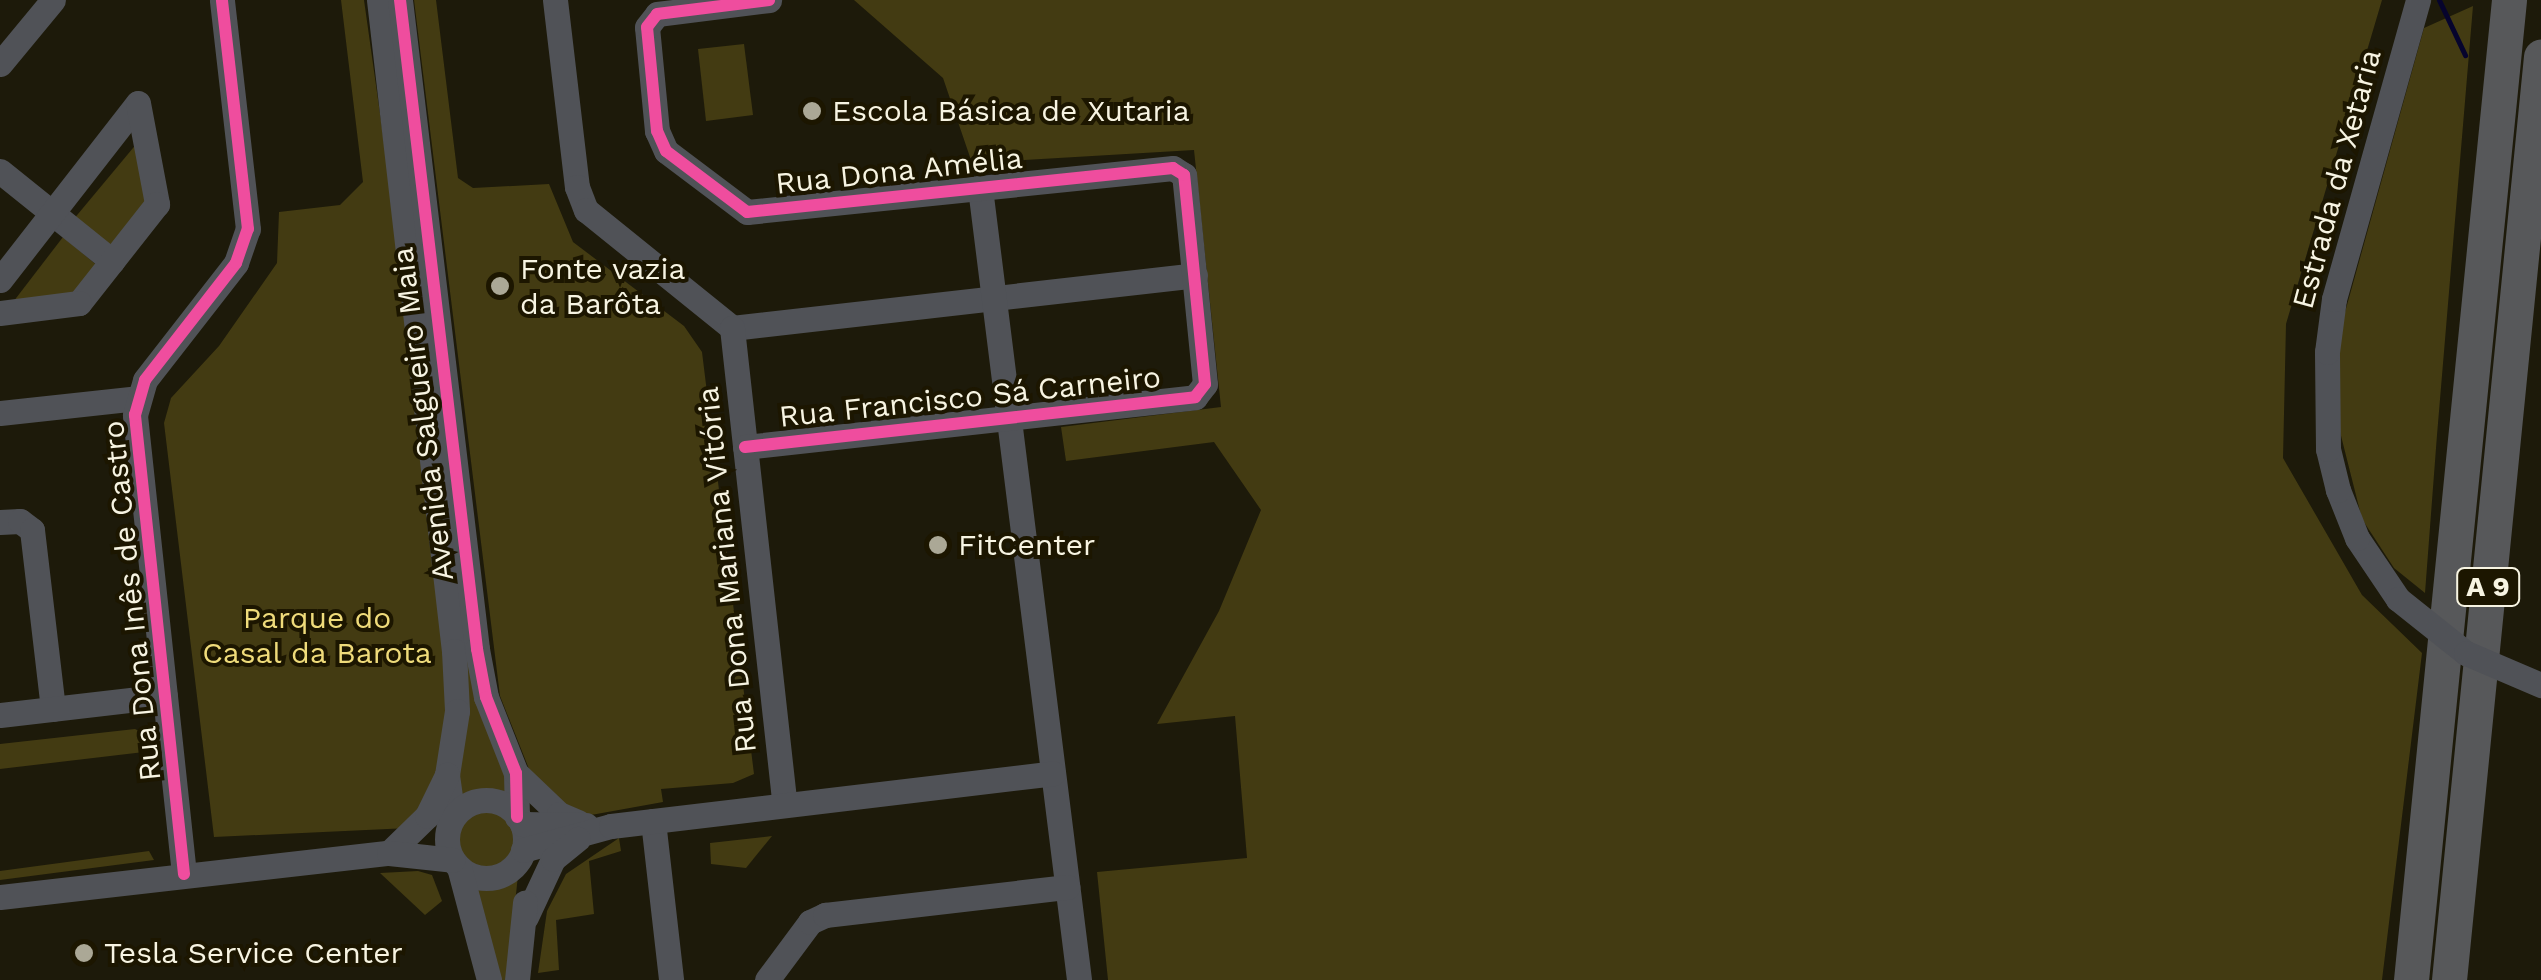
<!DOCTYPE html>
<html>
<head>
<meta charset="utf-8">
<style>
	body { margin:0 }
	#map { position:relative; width:2541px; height:980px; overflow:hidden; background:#1d1a0a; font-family:"Work Sans",sans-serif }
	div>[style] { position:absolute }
	.green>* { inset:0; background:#433b12 }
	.round { border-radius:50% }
	.stream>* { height:5px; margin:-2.5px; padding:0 2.5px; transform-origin:2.5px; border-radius:2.5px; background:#06042d }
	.minor>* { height:25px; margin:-12.5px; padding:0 12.5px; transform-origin:12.5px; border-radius:12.5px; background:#505257 }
	.minor>.ring { margin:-12.5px; padding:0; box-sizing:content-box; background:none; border:25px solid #505257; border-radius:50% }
	.highway>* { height:35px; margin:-17.5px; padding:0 17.5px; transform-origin:17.5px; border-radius:17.5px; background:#57585a }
	.minor-bridge>* { height:25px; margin:-12.5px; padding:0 12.5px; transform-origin:12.5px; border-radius:12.5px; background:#505257 }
	.cycleway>* { height:12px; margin:-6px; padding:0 6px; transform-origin:6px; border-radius:6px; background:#ef4d9e }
	.dots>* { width:28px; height:28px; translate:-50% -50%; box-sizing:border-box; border:5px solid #1c1600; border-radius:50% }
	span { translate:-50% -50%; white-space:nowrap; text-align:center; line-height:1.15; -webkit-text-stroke:8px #1c1600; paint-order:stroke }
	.shield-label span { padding:2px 8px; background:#1c1600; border:2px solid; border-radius:8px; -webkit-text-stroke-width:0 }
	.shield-label { font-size:28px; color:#f7f4e2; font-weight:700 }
	.poi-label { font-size:30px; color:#f7f4e2 }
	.left { translate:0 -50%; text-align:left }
	.street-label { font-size:30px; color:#f7f4e2 }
	.park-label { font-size:30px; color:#efdb7a }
</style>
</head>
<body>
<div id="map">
	<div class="green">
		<i style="clip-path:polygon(341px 0,364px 0,409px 320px,448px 674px,444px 736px,435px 789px,409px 828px,214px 837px,164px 423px,171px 398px,219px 346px,277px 263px,279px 212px,340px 205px,363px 182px)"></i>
		<i style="clip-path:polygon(414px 0,436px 0,458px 178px,473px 188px,549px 184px,573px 242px,684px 326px,702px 352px,754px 774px,733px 783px,661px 789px,663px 802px,591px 815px,562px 805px,533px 779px,500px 696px)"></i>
		<i style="clip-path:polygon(854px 0,2382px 0,2286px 324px,2283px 458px,2362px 595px,2422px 653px,2382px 980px,1108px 980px,1097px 872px,1247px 858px,1235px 716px,1157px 724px,1219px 611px,1261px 510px,1214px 442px,1066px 461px,1061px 427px,1221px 407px,1194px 150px,972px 163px,943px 78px)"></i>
		<i style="clip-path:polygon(2473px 6px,2437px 435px,2425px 593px,2394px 568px,2362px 519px,2333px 404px,2337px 341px,2424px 28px)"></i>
		<i style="clip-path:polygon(744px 44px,753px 115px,706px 121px,698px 49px)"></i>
		<i style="clip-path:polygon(138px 142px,150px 205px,107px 258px,68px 226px)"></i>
		<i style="clip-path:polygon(63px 237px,99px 267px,76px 295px,10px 306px)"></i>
		<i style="clip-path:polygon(466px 656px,505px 775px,511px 800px,478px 793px,455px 806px)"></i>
		<i style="clip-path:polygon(135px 729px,143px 733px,144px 752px,0 769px,0 744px)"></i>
		<i class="round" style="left:457px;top:811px;width:58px;height:58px"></i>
		<i style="clip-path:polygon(772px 836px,746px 868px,711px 864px,710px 843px)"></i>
		<i style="clip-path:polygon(619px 838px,621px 851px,589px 861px,594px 914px,556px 920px,559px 970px,538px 973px,547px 911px,566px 874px)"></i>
		<i style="clip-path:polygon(149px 851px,154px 860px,0 880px,0 871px)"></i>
		<i style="clip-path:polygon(418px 871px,432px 875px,442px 901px,425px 915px,380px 873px)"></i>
		<i style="clip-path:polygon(518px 875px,507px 980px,498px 980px,474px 886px)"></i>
	</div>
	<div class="stream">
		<i style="left:2439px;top:0;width:61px;rotate:64.7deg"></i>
	</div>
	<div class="minor">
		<i style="left:379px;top:0;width:655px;rotate:83.43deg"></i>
		<i style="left:454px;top:651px;width:60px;rotate:87.1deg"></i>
		<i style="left:457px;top:711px;width:65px;rotate:98.9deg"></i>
		<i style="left:447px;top:775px;width:43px;rotate:82.1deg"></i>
		<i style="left:400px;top:0;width:654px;rotate:83.23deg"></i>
		<i style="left:477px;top:649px;width:49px;rotate:79.4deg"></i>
		<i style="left:486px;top:697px;width:82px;rotate:68.5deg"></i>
		<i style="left:516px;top:773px;width:44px;rotate:88.7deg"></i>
		<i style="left:555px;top:0;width:188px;rotate:83.3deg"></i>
		<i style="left:577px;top:187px;width:25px;rotate:69deg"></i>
		<i style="left:586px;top:210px;width:188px;rotate:38.9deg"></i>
		<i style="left:732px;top:328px;width:466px;rotate:-6.5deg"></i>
		<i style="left:0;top:64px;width:83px;rotate:-50.4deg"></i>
		<i style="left:0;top:171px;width:144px;rotate:38.8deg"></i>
		<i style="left:980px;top:188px;width:798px;rotate:82.87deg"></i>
		<i style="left:0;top:280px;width:224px;rotate:-52.1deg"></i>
		<i style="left:138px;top:103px;width:103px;rotate:79.3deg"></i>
		<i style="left:157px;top:204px;width:126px;rotate:128.2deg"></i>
		<i style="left:79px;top:303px;width:80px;rotate:172.8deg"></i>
		<i style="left:732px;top:328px;width:480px;rotate:83.7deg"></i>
		<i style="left:0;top:413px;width:138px;rotate:-6.2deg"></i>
		<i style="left:745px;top:447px;width:453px;rotate:-6.3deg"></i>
		<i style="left:1195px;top:397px;width:16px;rotate:-52deg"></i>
		<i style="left:1205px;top:384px;width:210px;rotate:-95.7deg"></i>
		<i style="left:1184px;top:175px;width:13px;rotate:-148deg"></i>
		<i style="left:1173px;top:168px;width:428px;rotate:174.1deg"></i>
		<i style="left:747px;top:212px;width:101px;rotate:-143deg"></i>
		<i style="left:666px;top:151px;width:22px;rotate:-114deg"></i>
		<i style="left:657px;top:131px;width:104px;rotate:-95.5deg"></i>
		<i style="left:647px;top:27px;width:16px;rotate:-52deg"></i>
		<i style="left:657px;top:14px;width:113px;rotate:-7.1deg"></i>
		<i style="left:0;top:522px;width:20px;rotate:-3deg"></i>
		<i style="left:20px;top:521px;width:15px;rotate:37deg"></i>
		<i style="left:32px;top:530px;width:180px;rotate:83.3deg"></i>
		<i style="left:2398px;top:599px;width:73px;rotate:-123.9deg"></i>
		<i style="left:2357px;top:538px;width:52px;rotate:-111.6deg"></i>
		<i style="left:2338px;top:490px;width:42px;rotate:-103.7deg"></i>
		<i style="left:2328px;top:449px;width:97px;rotate:-90.6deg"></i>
		<i style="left:2327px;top:352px;width:53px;rotate:-82.5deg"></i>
		<i style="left:2334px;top:299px;width:311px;rotate:-74.3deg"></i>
		<i style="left:0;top:715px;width:166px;rotate:-6.6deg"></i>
		<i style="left:516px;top:773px;width:59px;rotate:43.6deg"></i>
		<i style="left:559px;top:814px;width:21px;rotate:23deg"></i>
		<i class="ring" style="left:447px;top:800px;width:53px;height:53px"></i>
		<i style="left:653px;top:821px;width:160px;rotate:83.5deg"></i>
		<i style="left:522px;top:824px;width:64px;rotate:0.9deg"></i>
		<i style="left:523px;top:850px;width:91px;rotate:-15.3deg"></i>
		<i style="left:611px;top:826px;width:445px;rotate:-6.8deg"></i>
		<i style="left:389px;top:853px;width:53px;rotate:-44.2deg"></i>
		<i style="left:427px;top:816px;width:46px;rotate:-64deg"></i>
		<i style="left:459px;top:867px;width:117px;rotate:75.1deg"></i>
		<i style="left:184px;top:874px;width:462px;rotate:-96.1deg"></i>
		<i style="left:135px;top:415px;width:36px;rotate:-74deg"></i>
		<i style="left:145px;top:380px;width:148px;rotate:-52.1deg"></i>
		<i style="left:236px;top:263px;width:36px;rotate:-71deg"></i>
		<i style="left:248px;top:229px;width:230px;rotate:-96.5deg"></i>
		<i style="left:0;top:897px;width:391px;rotate:-6.5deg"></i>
		<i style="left:389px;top:853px;width:64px;rotate:6.2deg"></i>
		<i style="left:526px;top:917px;width:64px;rotate:-65deg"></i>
		<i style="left:553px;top:859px;width:32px;rotate:-39deg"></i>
		<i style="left:517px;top:980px;width:78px;rotate:-84.1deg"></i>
		<i style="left:767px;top:980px;width:72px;rotate:-53.4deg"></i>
		<i style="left:810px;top:922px;width:17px;rotate:-25deg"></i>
		<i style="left:825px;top:915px;width:244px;rotate:-6.6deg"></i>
	</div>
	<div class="highway">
		<i style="left:2411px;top:980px;width:985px;rotate:-84.29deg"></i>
		<i style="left:2449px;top:980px;width:928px;rotate:-84.31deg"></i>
	</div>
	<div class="minor-bridge">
		<i style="left:2398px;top:599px;width:87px;rotate:38.5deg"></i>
		<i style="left:2466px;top:653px;width:82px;rotate:23.1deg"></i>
	</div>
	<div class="cycleway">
		<i style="left:400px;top:0;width:654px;rotate:83.23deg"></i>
		<i style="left:477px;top:649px;width:49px;rotate:79.4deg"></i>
		<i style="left:486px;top:697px;width:82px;rotate:68.5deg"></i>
		<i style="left:516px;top:773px;width:44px;rotate:88.7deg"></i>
		<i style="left:745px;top:447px;width:453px;rotate:-6.3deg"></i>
		<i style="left:1195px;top:397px;width:16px;rotate:-52deg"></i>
		<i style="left:1205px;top:384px;width:210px;rotate:-95.7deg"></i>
		<i style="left:1184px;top:175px;width:13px;rotate:-148deg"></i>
		<i style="left:1173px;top:168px;width:428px;rotate:174.1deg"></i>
		<i style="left:747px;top:212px;width:101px;rotate:-143deg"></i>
		<i style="left:666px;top:151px;width:22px;rotate:-114deg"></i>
		<i style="left:657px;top:131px;width:104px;rotate:-95.5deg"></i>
		<i style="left:647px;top:27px;width:16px;rotate:-52deg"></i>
		<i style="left:657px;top:14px;width:113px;rotate:-7.1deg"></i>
		<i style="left:184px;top:874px;width:462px;rotate:-96.1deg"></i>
		<i style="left:135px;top:415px;width:36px;rotate:-74deg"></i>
		<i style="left:145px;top:380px;width:148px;rotate:-52.1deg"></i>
		<i style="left:236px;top:263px;width:36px;rotate:-71deg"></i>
		<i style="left:248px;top:229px;width:230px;rotate:-96.5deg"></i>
	</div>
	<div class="dots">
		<i style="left:812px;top:111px;background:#aba896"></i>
		<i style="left:500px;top:286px;background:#aba896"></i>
		<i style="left:938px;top:545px;background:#aba896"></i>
		<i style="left:84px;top:953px;background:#aba896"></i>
	</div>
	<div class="shield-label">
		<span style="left:2488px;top:587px">A 9</span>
	</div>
	<div class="poi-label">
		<span class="left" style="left:832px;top:111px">Escola Básica de Xutaria</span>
		<span class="left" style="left:520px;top:286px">Fonte vazia<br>da Barôta</span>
		<span class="left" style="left:958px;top:545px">FitCenter</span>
		<span class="left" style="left:104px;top:953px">Tesla Service Center</span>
	</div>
	<div class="street-label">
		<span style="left:899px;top:171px;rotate:-6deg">Rua Dona Amélia</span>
		<span style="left:2337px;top:179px;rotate:-75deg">Estrada da Xetaria</span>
		<span style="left:970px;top:397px;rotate:-6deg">Rua Francisco Sá Carneiro</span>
		<span style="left:423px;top:414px;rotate:-97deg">Avenida Salgueiro Maia</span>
		<span style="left:727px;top:570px;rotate:-96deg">Rua Dona Mariana Vitória</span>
		<span style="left:132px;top:601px;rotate:-96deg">Rua Dona Inês de Castro</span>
	</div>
	<div class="park-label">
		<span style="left:317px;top:635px">Parque do<br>Casal da Barota</span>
	</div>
</div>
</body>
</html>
